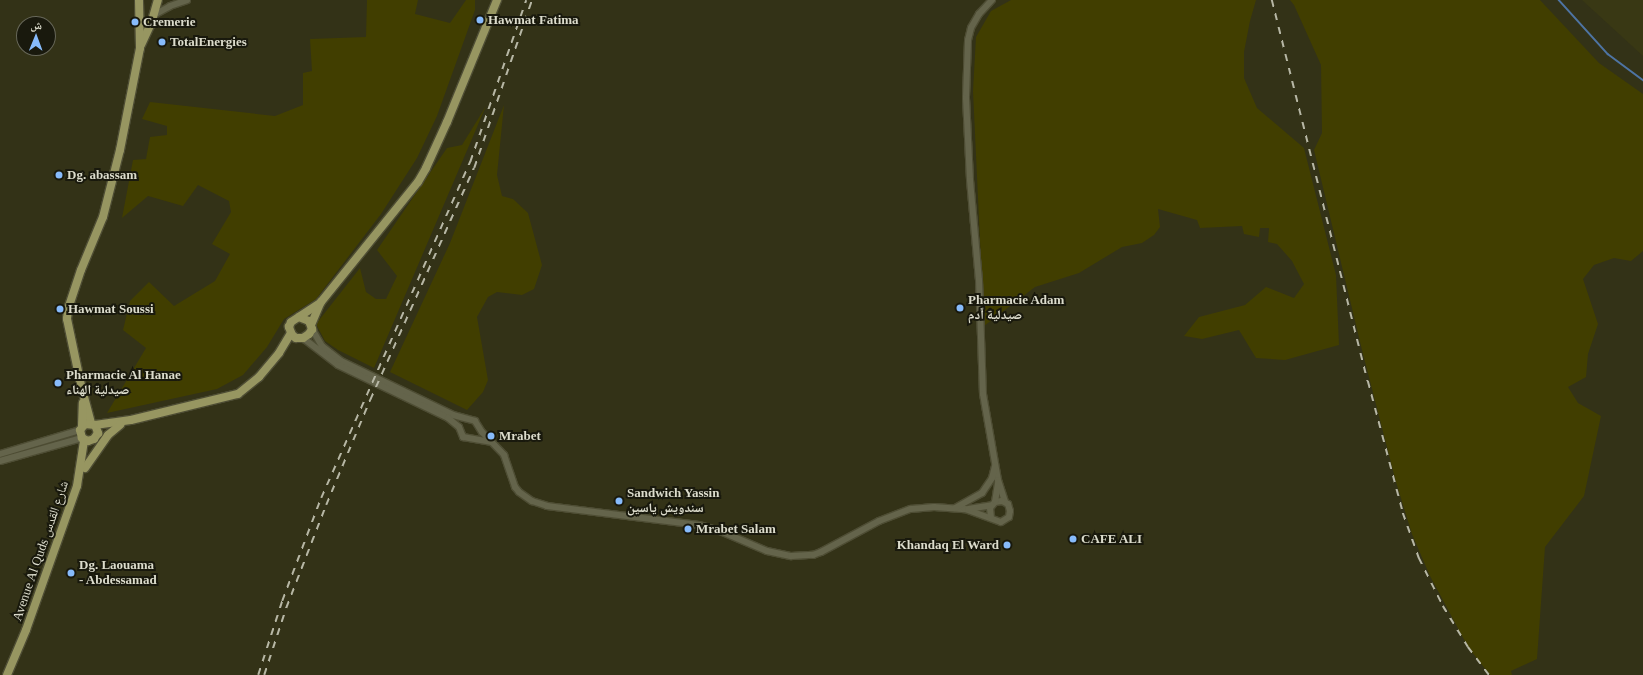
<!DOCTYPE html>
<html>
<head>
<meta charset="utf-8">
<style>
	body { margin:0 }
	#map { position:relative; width:1643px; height:675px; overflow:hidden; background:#333217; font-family:"Times New Roman","Noto Naskh Arabic",serif }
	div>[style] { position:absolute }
	.built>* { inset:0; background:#393814 }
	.green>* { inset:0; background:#413e00 }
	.stream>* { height:1.5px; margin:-0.75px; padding:0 0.75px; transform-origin:0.75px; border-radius:0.75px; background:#4e74a3 }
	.roads { filter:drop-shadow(1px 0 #4e4d34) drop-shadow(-1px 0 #4e4d34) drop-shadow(0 1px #4e4d34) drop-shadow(0 -1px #4e4d34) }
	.minor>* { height:6px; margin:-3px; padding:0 3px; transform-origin:3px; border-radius:3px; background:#64644b }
	.major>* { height:8px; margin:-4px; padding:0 4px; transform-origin:4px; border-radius:4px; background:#979661 }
	.rail>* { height:1.5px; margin-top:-0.75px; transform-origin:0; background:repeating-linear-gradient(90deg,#b7b7a5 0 7px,transparent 0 14px) }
	.dots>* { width:11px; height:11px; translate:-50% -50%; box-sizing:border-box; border:2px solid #19190d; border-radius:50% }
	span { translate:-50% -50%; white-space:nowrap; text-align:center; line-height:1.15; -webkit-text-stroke:4px #19190d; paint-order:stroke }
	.poi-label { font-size:13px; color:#dcdccc; font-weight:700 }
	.left { translate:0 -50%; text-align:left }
	.right { translate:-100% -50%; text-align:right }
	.street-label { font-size:13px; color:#dcdccc }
	.north { position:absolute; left:16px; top:16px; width:40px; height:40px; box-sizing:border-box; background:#19190d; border:1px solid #676759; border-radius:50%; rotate:1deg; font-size:11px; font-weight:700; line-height:16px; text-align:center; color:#dcdccc }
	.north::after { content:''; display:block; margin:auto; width:14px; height:18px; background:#87bbfb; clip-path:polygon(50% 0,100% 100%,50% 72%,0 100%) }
</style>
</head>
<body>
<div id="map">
	<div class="built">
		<i style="clip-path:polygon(1582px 0,1643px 0,1643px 56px)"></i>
	</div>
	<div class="green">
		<i style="clip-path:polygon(367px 0,418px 0,415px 14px,450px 23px,466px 0,475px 0,475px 10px,437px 116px,417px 158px,381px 214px,316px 299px,284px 319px,267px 347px,243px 375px,217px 389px,107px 413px,146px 348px,123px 330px,130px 301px,149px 282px,174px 306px,215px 281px,230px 254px,212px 244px,231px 212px,229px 201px,198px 185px,183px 206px,148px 196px,122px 218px,133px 160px,146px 159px,150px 137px,167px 135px,167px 126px,142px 119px,150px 102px,275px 116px,303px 105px,303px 73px,312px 71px,310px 39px,366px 37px)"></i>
		<i style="clip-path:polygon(1011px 0,1256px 0,1250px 21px,1244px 52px,1244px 78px,1257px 108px,1304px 148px,1336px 275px,1339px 345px,1285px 360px,1256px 358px,1239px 330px,1202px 339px,1184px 336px,1199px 317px,1245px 305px,1266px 287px,1294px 298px,1304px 284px,1292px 261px,1277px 244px,1268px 242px,1269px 228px,1260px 228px,1259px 237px,1244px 234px,1242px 226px,1200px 228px,1197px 220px,1158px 209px,1160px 227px,1154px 235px,1142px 243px,1122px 247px,1079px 273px,1035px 287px,984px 326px,973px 91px,976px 37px,991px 11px)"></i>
		<i style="clip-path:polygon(1290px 0,1540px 0,1599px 63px,1643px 94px,1643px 251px,1631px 261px,1614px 258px,1594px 265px,1583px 279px,1598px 324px,1588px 354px,1586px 377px,1568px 387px,1578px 403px,1601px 416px,1584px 496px,1545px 547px,1537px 659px,1511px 671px,1512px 675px,1490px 675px,1468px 647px,1430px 576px,1412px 534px,1396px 482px,1362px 350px,1314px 150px,1322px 133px,1321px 65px,1294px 5px)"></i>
		<i style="clip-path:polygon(504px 105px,497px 175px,502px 196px,513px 199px,528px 213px,542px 265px,534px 289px,522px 295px,497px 292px,488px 297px,477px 317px,488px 380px,483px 392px,467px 410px,390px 372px,450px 243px)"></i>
		<i style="clip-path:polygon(486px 106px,374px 368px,338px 350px,325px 341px,316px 324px,360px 268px,366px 292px,376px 299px,386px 299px,397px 276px,377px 250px,447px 148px,462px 145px)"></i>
	</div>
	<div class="stream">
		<i style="left:1559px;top:0;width:73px;rotate:47.8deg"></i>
		<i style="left:1608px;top:54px;width:44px;rotate:36.6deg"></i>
	</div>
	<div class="roads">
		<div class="minor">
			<i style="left:992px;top:0;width:19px;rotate:133deg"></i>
			<i style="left:979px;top:14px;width:16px;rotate:120deg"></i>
			<i style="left:971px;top:28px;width:12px;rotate:104deg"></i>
			<i style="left:968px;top:40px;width:58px;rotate:92deg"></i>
			<i style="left:966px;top:98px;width:82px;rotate:87.2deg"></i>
			<i style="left:970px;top:180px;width:100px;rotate:84.9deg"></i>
			<i style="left:979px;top:280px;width:114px;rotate:88deg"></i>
			<i style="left:983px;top:394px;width:87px;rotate:80.1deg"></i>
			<i style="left:998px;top:480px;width:23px;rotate:72deg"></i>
			<i style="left:154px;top:15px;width:18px;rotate:-29deg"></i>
			<i style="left:170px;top:6px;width:18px;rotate:-19deg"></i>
			<i style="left:312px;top:329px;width:20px;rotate:60deg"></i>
			<i style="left:322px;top:346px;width:24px;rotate:38deg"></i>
			<i style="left:341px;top:361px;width:124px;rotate:25.7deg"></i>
			<i style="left:453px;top:415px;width:23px;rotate:15deg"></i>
			<i style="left:475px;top:421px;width:13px;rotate:58deg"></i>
			<i style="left:482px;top:432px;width:32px;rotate:46deg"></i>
			<i style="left:504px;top:455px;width:34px;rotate:71deg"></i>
			<i style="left:515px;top:487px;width:6px;rotate:51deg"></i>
			<i style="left:519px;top:492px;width:16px;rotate:35deg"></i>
			<i style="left:532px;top:501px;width:16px;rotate:18deg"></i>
			<i style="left:547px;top:506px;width:153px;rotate:7.1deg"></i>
			<i style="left:699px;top:525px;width:22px;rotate:16deg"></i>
			<i style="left:720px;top:531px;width:51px;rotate:23.1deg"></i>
			<i style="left:767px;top:551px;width:25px;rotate:12deg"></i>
			<i style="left:791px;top:556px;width:22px;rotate:-3deg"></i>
			<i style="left:813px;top:555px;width:9px;rotate:-21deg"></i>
			<i style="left:821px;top:552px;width:66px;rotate:-28.1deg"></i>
			<i style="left:879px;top:521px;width:34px;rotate:-21deg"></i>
			<i style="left:911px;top:509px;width:23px;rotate:-5deg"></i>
			<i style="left:934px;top:507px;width:31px;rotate:4deg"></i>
			<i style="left:965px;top:509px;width:38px;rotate:20deg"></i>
			<i style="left:1001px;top:522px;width:9px;rotate:-32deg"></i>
			<i style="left:1009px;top:517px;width:6px;rotate:-81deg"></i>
			<i style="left:1010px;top:511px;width:7px;rotate:-106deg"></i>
			<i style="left:1008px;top:504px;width:7px;rotate:-153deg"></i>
			<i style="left:1002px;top:501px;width:7px;rotate:172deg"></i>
			<i style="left:995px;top:502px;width:8px;rotate:130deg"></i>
			<i style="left:990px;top:508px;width:9px;rotate:84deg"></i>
			<i style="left:303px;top:338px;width:44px;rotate:37.6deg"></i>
			<i style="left:338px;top:365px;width:122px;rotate:25.7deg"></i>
			<i style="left:448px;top:418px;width:14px;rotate:39deg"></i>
			<i style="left:459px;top:427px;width:11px;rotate:68deg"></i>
			<i style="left:463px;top:437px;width:28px;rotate:10deg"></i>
			<i style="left:0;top:454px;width:84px;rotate:-16.7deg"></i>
			<i style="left:0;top:461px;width:85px;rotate:-15.7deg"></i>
			<i style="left:995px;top:502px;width:20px;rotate:-81deg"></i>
			<i style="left:955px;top:508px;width:31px;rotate:-29deg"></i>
			<i style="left:982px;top:493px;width:18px;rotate:-56deg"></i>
			<i style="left:992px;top:478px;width:12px;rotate:-76deg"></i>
			<i style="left:968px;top:509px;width:24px;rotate:-9deg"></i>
		</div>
		<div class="major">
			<i style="left:141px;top:45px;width:23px;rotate:-65deg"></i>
			<i style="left:151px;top:24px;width:25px;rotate:-74deg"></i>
			<i style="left:299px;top:317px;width:11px;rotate:22deg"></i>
			<i style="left:309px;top:321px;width:9px;rotate:69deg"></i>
			<i style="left:312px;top:329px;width:6px;rotate:121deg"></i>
			<i style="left:309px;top:334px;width:7px;rotate:146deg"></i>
			<i style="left:303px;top:338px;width:7px;rotate:180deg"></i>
			<i style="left:296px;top:338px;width:5px;rotate:-143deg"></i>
			<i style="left:292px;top:335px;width:9px;rotate:-111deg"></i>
			<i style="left:289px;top:327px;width:5px;rotate:-68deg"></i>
			<i style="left:291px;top:322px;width:35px;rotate:-33deg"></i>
			<i style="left:311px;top:325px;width:25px;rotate:-67deg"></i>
			<i style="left:321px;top:302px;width:154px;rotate:-51.1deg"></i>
			<i style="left:418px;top:182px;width:16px;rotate:-60deg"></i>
			<i style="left:426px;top:168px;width:51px;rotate:-65.5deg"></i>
			<i style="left:447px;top:122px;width:132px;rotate:-67.7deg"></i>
			<i style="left:91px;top:423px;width:34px;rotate:-105deg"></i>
			<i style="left:82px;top:390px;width:73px;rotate:-101.9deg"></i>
			<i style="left:67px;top:319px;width:10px;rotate:-84deg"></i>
			<i style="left:68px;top:309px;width:41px;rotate:-71.6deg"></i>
			<i style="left:81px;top:270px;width:57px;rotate:-67.5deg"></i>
			<i style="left:103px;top:217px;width:69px;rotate:-75.8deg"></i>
			<i style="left:120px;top:150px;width:104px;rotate:-78.9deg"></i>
			<i style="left:140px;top:48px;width:48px;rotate:-91.2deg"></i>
			<i style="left:95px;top:425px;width:9px;rotate:69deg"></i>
			<i style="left:98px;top:433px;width:7px;rotate:124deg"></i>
			<i style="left:94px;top:439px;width:6px;rotate:162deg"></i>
			<i style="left:88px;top:441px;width:7px;rotate:-153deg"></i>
			<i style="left:82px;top:438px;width:8px;rotate:-104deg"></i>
			<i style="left:80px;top:430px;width:8px;rotate:-50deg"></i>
			<i style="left:85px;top:424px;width:10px;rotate:6deg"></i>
			<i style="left:95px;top:425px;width:36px;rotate:-8deg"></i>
			<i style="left:131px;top:420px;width:110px;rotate:-13.7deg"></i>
			<i style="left:238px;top:394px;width:27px;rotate:-39deg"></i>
			<i style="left:259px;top:377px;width:31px;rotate:-50deg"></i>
			<i style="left:279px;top:353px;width:23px;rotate:-59deg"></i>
			<i style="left:82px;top:426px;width:23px;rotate:-88deg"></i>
			<i style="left:85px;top:468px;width:40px;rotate:-55.1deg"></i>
			<i style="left:108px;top:435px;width:16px;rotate:-40deg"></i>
			<i style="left:7px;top:675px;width:49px;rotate:-67.1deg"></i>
			<i style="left:26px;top:630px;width:153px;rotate:-70.5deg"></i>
			<i style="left:77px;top:486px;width:46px;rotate:-81.2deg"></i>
		</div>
	</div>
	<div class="rail">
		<i style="left:1272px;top:0;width:393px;rotate:75.9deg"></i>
		<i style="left:1368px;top:381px;width:137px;rotate:75.1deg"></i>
		<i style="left:1403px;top:513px;width:48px;rotate:70.4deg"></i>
		<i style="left:1419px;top:558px;width:54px;rotate:63.4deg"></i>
		<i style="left:1443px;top:606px;width:48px;rotate:58.6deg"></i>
		<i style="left:1468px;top:647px;width:35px;rotate:53deg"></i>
		<i style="left:258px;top:675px;width:78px;rotate:-72deg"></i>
		<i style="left:282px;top:601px;width:110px;rotate:-69.3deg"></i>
		<i style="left:321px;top:498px;width:368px;rotate:-66.1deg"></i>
		<i style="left:470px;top:162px;width:171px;rotate:-70.9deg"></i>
		<i style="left:264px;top:675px;width:71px;rotate:-71.8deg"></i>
		<i style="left:286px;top:608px;width:110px;rotate:-68.8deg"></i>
		<i style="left:326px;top:505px;width:114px;rotate:-67.3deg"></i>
		<i style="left:370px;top:400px;width:254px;rotate:-65.9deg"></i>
		<i style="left:474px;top:168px;width:178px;rotate:-71deg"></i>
	</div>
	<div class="dots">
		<i style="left:480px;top:20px;background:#87bbfb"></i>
		<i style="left:135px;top:22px;background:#87bbfb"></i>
		<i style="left:162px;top:42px;background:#87bbfb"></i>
		<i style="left:59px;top:175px;background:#87bbfb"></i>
		<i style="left:960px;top:308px;background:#87bbfb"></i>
		<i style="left:60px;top:309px;background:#87bbfb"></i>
		<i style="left:58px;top:383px;background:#87bbfb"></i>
		<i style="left:491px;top:436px;background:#87bbfb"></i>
		<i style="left:619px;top:501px;background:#87bbfb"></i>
		<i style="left:688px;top:529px;background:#87bbfb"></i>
		<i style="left:1073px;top:539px;background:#87bbfb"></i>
		<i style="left:1007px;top:545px;background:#87bbfb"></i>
		<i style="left:71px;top:573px;background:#87bbfb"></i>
	</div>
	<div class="poi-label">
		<span class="left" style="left:488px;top:20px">Hawmat Fatima</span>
		<span class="left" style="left:143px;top:22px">Cremerie</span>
		<span class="left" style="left:170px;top:42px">TotalEnergies</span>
		<span class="left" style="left:67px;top:175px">Dg. abassam</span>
		<span class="left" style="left:968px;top:308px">Pharmacie Adam<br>صيدلية اًدم</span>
		<span class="left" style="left:68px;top:309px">Hawmat Soussi</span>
		<span class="left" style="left:66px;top:383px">Pharmacie Al Hanae<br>صيدلية الهناء</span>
		<span class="left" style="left:499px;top:436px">Mrabet</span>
		<span class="left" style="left:627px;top:501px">Sandwich Yassin<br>سندويش ياسين</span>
		<span class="left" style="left:696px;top:529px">Mrabet Salam</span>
		<span class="left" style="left:1081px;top:539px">CAFE ALI</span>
		<span class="right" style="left:999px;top:545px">Khandaq El Ward</span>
		<span class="left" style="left:79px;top:573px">Dg. Laouama<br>- Abdessamad</span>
	</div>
	<div class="street-label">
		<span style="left:41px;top:551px;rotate:-71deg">Avenue Al Quds شارع القدس</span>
	</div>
	<div class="north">ش</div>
</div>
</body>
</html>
